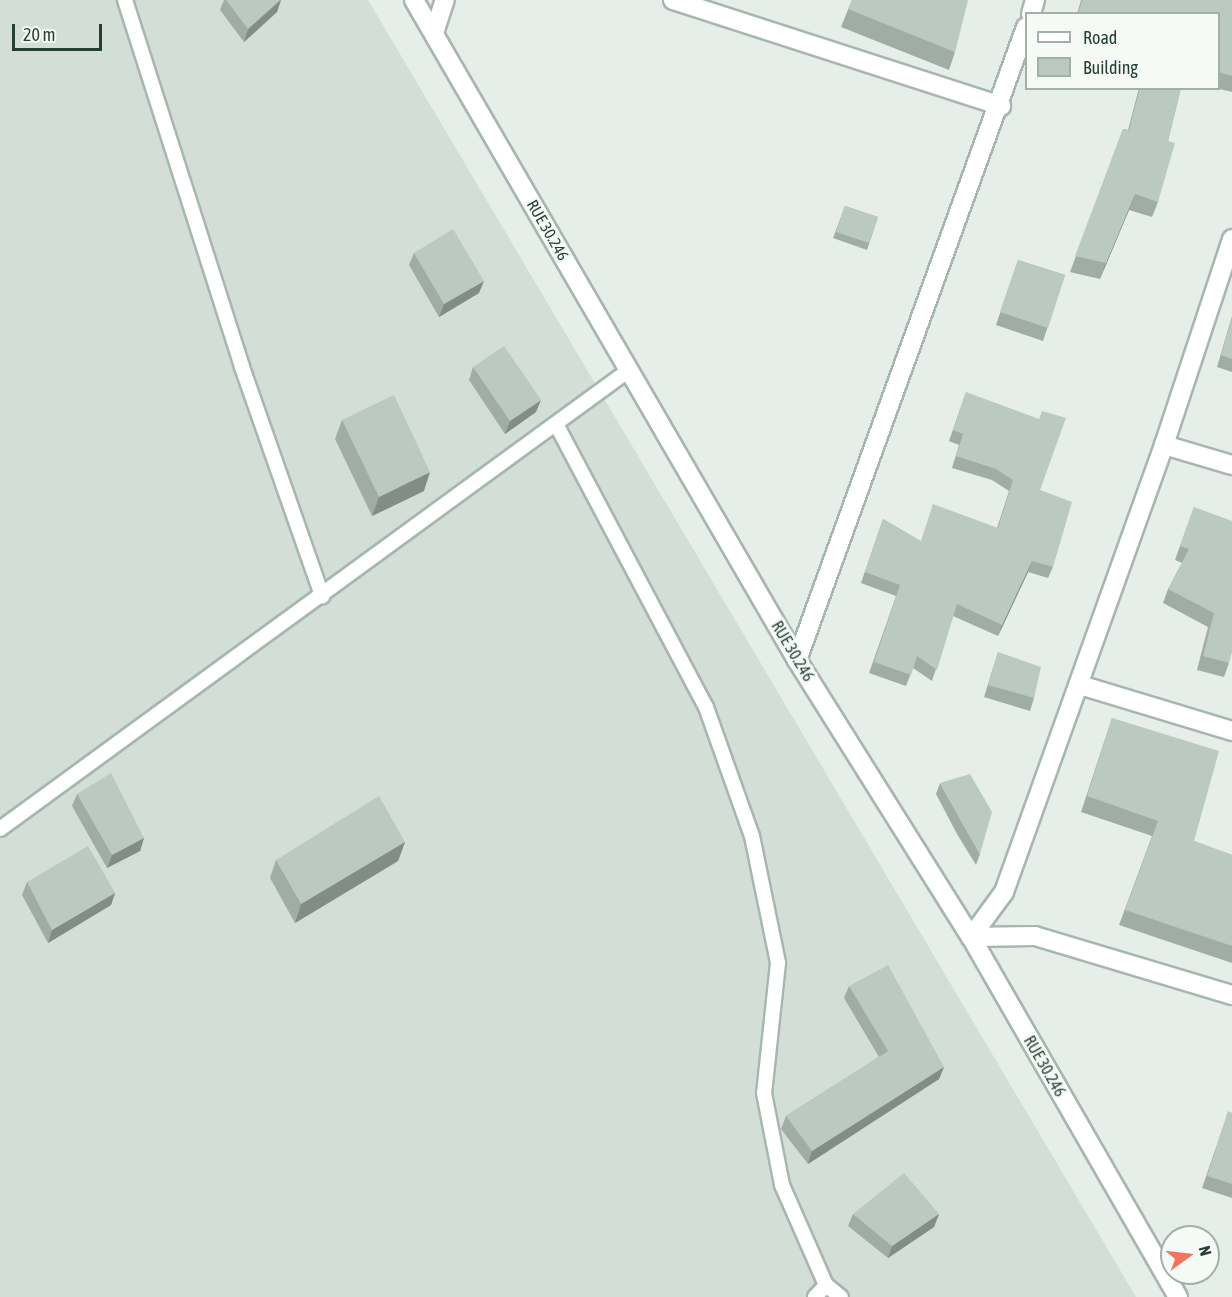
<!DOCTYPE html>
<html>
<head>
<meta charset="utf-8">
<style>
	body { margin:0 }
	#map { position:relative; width:1232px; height:1297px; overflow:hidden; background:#e5eee9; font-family:"Asap Condensed",sans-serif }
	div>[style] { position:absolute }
	.built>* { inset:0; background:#d3ded7 }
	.roads { filter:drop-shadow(2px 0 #a7b6af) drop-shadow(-2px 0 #a7b6af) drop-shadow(0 2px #a7b6af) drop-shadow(0 -2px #a7b6af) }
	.lane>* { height:14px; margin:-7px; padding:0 7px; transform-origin:7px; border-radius:7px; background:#fff }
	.street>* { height:18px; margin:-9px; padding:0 9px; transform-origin:9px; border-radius:9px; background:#fff }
	.wall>* { inset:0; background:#a0ada6 }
	.shaded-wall>* { inset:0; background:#828d87 }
	.building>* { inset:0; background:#bac9c1 }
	span { translate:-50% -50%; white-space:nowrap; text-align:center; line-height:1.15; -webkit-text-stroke:6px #f5faf7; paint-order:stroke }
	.street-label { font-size:16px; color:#244035 }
	.legend { position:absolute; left:1025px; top:12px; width:195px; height:78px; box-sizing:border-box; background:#f5faf7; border:2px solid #a1b0a9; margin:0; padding:8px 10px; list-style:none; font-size:18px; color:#244035 }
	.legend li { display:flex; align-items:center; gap:12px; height:30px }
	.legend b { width:30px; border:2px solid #a1b0a9 }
	.north { position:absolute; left:1160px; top:1225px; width:60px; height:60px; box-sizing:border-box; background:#f5faf7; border:2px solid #a1b0a9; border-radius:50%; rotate:75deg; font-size:16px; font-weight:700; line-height:24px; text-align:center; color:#244035 }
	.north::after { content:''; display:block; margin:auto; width:21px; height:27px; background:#f1745f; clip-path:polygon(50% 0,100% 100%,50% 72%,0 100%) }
	.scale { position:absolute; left:12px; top:24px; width:90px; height:27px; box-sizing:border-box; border:3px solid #244035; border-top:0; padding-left:8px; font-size:18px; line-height:21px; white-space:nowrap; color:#244035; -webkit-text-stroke:4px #f5faf7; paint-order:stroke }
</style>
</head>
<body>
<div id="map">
	<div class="built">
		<i style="clip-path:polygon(0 0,368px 0,1136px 1297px,0 1297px)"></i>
	</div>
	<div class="roads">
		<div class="lane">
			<i style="left:125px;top:0;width:385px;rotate:72.3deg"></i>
			<i style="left:242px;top:367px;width:243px;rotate:70.7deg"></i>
			<i style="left:556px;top:424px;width:320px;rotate:62.1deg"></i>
			<i style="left:706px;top:707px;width:137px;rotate:70.4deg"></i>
			<i style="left:752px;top:836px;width:130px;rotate:78.4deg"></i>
			<i style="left:778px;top:963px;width:131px;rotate:96.1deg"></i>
			<i style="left:764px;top:1093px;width:94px;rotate:78.9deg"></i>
			<i style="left:782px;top:1185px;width:109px;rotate:66.3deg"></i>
			<i style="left:826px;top:1285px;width:19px;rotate:39deg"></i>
			<i style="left:0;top:829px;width:779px;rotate:-36.12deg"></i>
			<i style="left:815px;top:1297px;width:16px;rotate:-47deg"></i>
		</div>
		<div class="street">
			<i style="left:414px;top:0;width:763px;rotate:59.87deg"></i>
			<i style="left:797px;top:660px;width:327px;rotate:57.9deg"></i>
			<i style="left:971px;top:937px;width:415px;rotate:60.1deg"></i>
			<i style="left:673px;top:0;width:345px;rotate:17.9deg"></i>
			<i style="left:1031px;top:14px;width:15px;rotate:-74deg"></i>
			<i style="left:434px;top:33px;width:35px;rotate:-72deg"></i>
			<i style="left:1164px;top:445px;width:71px;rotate:16.4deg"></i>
			<i style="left:797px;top:660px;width:673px;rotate:-70.11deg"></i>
			<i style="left:1080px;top:685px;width:159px;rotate:16.8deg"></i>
			<i style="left:971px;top:937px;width:56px;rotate:-53.7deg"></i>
			<i style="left:1004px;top:892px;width:475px;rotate:-70.3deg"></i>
			<i style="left:1164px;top:445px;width:217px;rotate:-71.7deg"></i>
			<i style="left:971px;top:937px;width:64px;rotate:-0.9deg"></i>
			<i style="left:1035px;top:936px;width:206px;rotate:16.7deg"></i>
		</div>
	</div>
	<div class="wall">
		<i style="clip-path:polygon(224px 0,281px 0,277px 12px,244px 42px,220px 10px)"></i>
		<i style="clip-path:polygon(852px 0,955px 52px,949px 70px,841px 27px)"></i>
		<i style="clip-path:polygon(1081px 0,1232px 0,1232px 92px,1215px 88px,1218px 88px,1218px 14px,1077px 14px)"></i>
		<i style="clip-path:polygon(1139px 88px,1181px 88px,1168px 141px,1158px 202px,1152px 217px,1129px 210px,1100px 279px,1070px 272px,1123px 129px,1128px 130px)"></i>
		<i style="clip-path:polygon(845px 206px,878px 217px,867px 250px,833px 238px)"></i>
		<i style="clip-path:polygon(414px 253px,479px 293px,439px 317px,409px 265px)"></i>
		<i style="clip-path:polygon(1018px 260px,1065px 275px,1043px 341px,996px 325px)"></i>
		<i style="clip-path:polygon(1232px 316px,1232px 372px,1217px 367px)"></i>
		<i style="clip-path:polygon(473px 367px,536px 412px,505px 434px,469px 380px)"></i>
		<i style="clip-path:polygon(966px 392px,1040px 490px,1053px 567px,1048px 578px,1028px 572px,998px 636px,953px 616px,932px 681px,913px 668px,906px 686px,869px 673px,896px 596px,861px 583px,883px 519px,920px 541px,997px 528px,1009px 491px,992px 480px,952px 468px,959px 445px,949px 441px)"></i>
		<i style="clip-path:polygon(342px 420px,424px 491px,372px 516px,335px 439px)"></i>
		<i style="clip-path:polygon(1194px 507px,1229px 663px,1224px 677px,1197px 670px,1208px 627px,1163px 603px,1168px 589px,1182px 563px,1175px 560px)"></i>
		<i style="clip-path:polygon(998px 652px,1034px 698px,1030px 711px,984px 697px)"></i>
		<i style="clip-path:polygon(1112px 718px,1194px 841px,1232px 855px,1232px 963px,1119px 925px,1152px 836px,1081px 812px)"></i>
		<i style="clip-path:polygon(940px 783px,980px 854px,976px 865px,957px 834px,936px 794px)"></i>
		<i style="clip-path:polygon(77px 794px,144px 838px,140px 851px,107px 868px,72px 806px)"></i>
		<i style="clip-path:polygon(405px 842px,398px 861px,295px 923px,270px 878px,276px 860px)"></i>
		<i style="clip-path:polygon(27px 882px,115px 893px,111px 905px,48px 943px,22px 895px)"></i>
		<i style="clip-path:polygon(849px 986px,944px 1067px,939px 1079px,808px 1164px,781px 1129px,786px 1116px,879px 1057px,844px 998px)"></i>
		<i style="clip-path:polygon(1232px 1113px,1232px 1198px,1202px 1188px,1224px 1124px)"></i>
		<i style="clip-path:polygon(853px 1214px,939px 1214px,934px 1227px,888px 1258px,848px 1226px)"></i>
	</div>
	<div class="shaded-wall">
		<i style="clip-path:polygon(281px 0,277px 12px,244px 42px,248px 29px)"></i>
		<i style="clip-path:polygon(1135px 194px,1129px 210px,1100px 279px,1106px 263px)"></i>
		<i style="clip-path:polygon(484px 281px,479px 293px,439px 317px,444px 304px)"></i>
		<i style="clip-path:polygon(541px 400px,536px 412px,505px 434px,510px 421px)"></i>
		<i style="clip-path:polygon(430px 472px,424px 491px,372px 516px,379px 497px)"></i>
		<i style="clip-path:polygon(1032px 561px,1028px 572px,998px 636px,1002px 625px)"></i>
		<i style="clip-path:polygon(144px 838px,140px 851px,107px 868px,112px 855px)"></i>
		<i style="clip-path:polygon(405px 842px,398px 861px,295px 923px,301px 904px)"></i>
		<i style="clip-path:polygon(115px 893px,111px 905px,48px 943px,52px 930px)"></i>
		<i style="clip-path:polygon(944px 1067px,939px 1079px,808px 1164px,812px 1151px)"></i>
		<i style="clip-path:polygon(939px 1214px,934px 1227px,888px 1258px,892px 1246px)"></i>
	</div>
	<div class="building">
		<i style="clip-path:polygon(226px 0,280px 0,248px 29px)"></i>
		<i style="clip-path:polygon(852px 0,968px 0,955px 52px,848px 9px)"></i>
		<i style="clip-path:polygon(1082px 0,1232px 0,1232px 76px,1218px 72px,1218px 14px,1078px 14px)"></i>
		<i style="clip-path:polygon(1140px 88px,1181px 88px,1168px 141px,1175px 143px,1158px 202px,1135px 194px,1106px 263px,1075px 256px,1123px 129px,1129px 130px)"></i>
		<i style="clip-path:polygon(845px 206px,878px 217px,869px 243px,836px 232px)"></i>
		<i style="clip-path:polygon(453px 229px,484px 281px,444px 304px,414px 253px)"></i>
		<i style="clip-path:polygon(1018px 260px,1065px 275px,1048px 328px,1000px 312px)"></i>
		<i style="clip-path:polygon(1232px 318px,1232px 359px,1221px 355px)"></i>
		<i style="clip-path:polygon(504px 346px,541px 400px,510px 421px,473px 367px)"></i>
		<i style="clip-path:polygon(966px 392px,1039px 419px,1042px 411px,1066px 418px,1040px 490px,1072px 502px,1053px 567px,1032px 561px,1002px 625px,957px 604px,937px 670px,917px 656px,911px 675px,874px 662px,900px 585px,865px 572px,883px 519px,921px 541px,933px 504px,998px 528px,1013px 480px,996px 469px,956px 456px,963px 434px,953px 430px)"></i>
		<i style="clip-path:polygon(394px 395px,430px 472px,379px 497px,342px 420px)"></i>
		<i style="clip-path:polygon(1194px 507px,1232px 521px,1232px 652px,1229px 663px,1203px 656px,1214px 613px,1168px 589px,1189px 549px,1180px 546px)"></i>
		<i style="clip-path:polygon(998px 652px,1041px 667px,1034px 698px,988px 685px)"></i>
		<i style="clip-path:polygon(1112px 718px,1219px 751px,1194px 841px,1232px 855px,1232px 946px,1125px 910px,1158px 821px,1087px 796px)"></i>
		<i style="clip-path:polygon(111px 773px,144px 838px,112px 855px,77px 794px)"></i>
		<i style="clip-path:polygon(970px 774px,992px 812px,980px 854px,962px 823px,940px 783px)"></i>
		<i style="clip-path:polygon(379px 796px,405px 842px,301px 904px,276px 860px)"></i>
		<i style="clip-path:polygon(88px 846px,115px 893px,52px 930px,27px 882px)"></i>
		<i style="clip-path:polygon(888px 965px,944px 1067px,812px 1151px,786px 1116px,888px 1051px,849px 986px)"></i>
		<i style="clip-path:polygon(1228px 1111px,1232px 1113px,1232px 1184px,1207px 1176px)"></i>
		<i style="clip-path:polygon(904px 1173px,939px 1214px,892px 1246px,853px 1214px)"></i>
	</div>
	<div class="street-label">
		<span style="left:548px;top:230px;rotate:60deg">RUE 30.246</span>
		<span style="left:793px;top:651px;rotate:59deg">RUE 30.246</span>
		<span style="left:1045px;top:1066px;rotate:60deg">RUE 30.246</span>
	</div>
	<ul class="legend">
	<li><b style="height:8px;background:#fff"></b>Road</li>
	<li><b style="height:16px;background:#bac9c1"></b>Building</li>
	</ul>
	<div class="north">N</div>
	<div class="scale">20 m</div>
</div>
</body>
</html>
